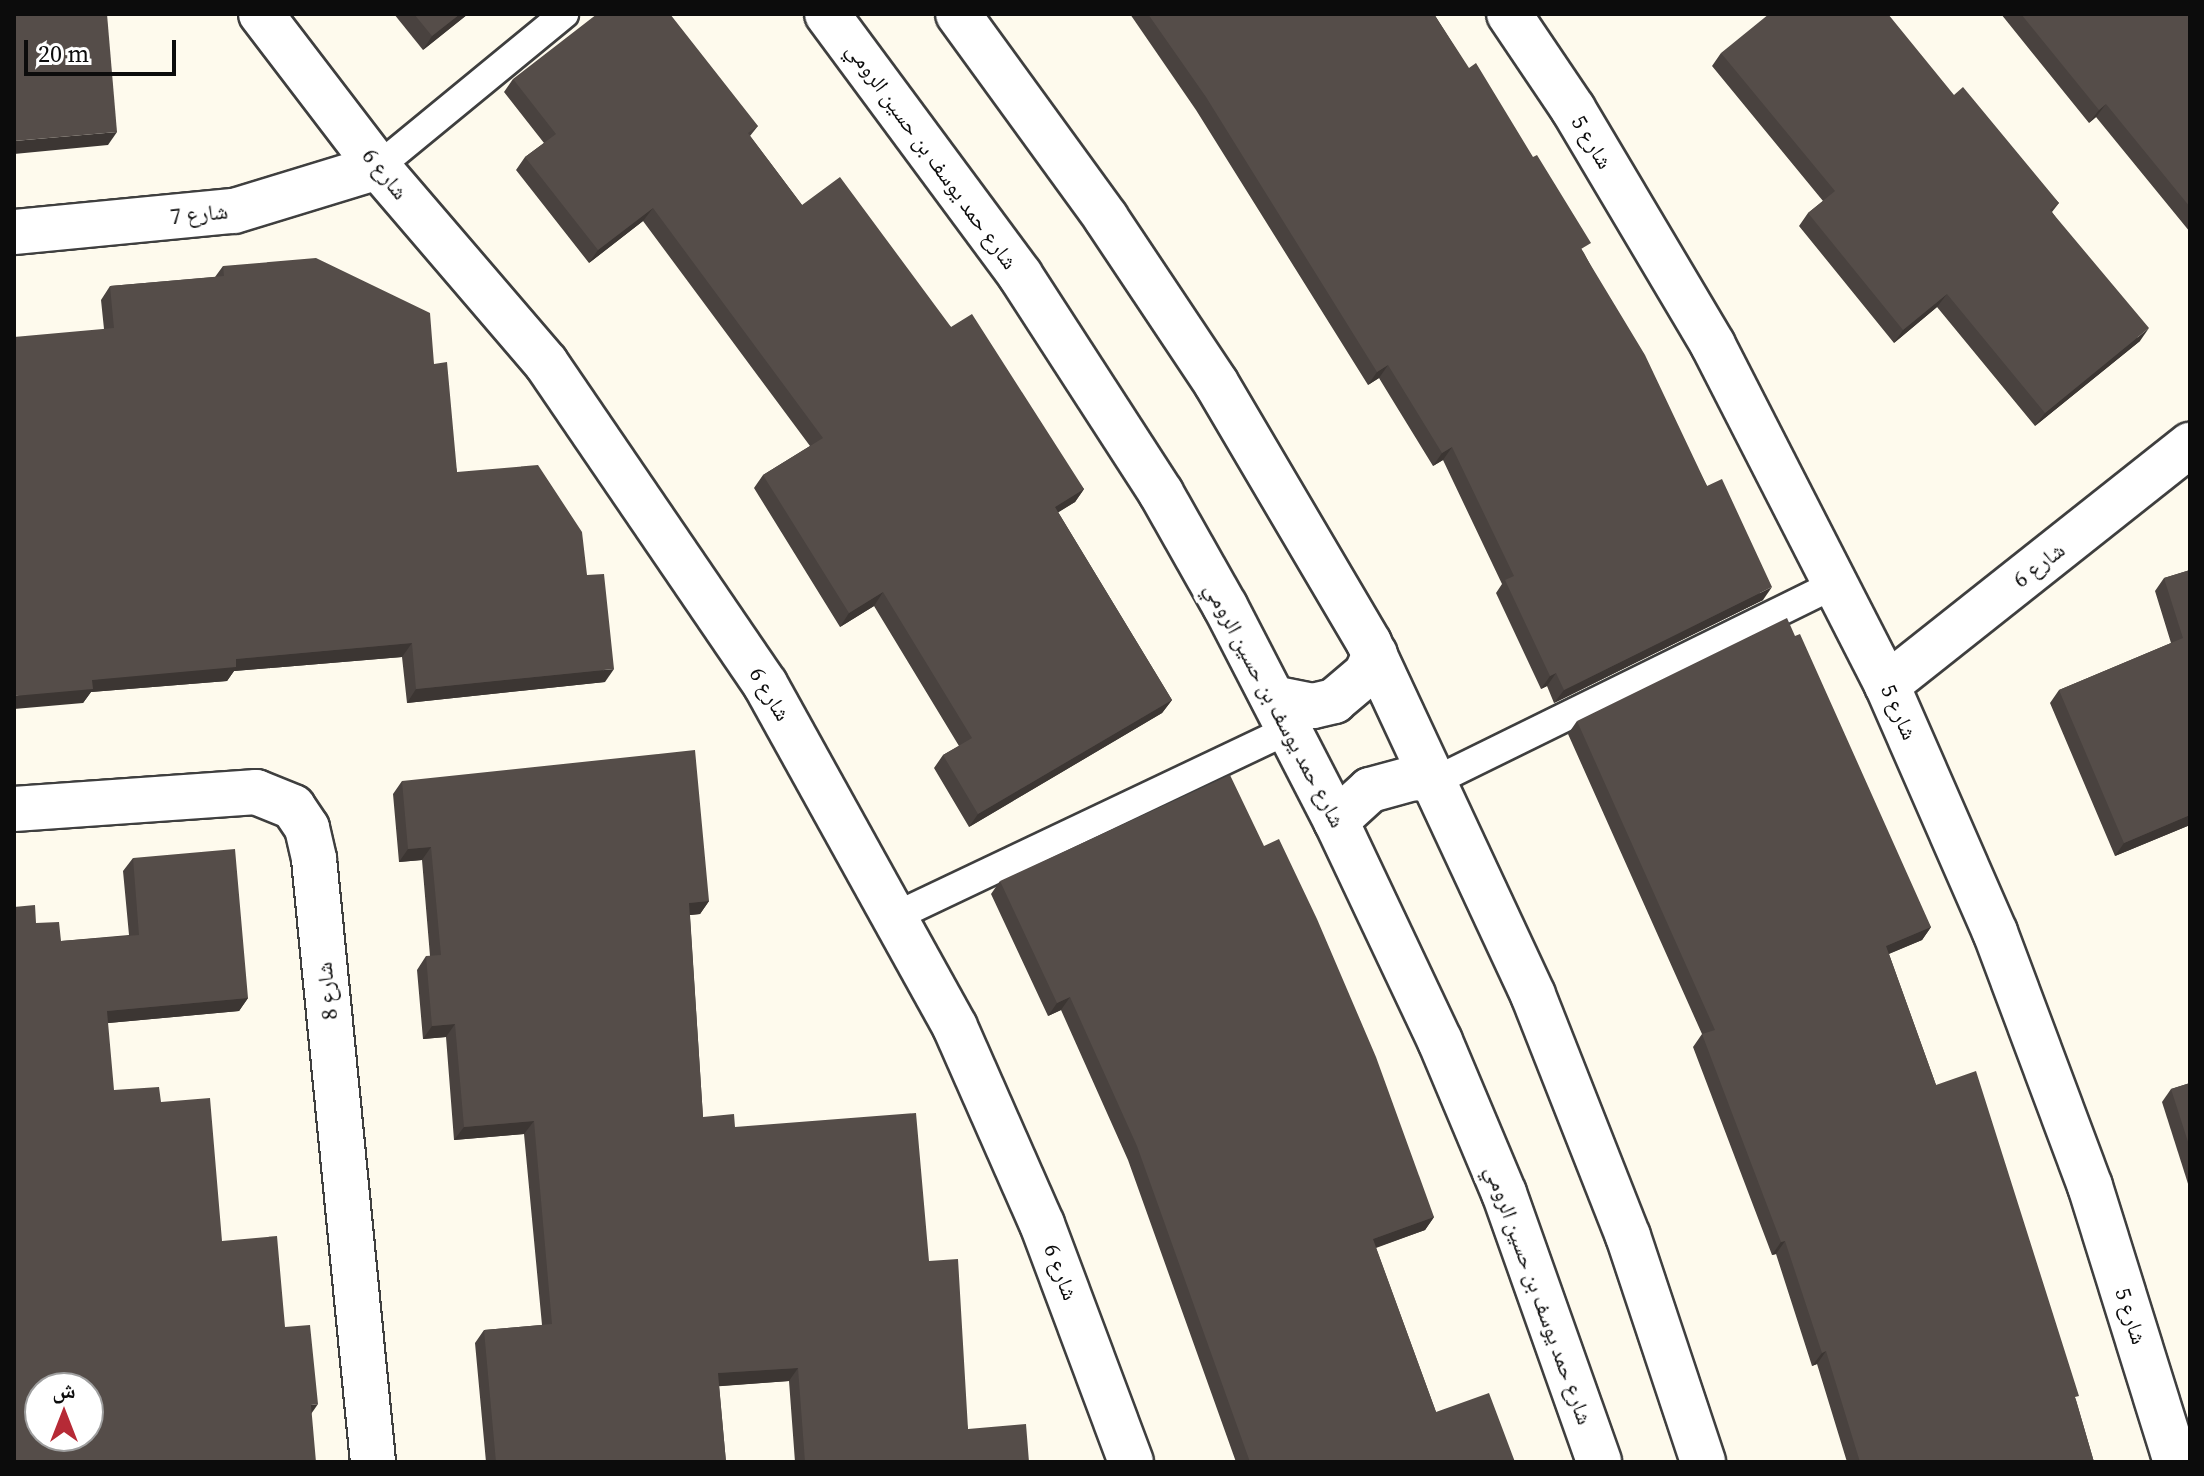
<!DOCTYPE html>
<html>
<head>
<meta charset="utf-8">
<style>
	body { margin:0 }
	#map { position:relative; width:2204px; height:1476px; overflow:hidden; background:#fefaed; font-family:"Source Serif 4","Noto Naskh Arabic",serif }
	div>[style] { position:absolute }
	.roads { filter:drop-shadow(2px 0 #3f3f3f) drop-shadow(-2px 0 #3f3f3f) drop-shadow(0 2px #3f3f3f) drop-shadow(0 -2px #3f3f3f) }
	.service>* { height:28px; margin:-14px; padding:0 14px; transform-origin:14px; border-radius:14px; background:#fff }
	.minor>* { height:44px; margin:-22px; padding:0 22px; transform-origin:22px; border-radius:22px; background:#fff }
	.tertiary>* { height:44px; margin:-22px; padding:0 22px; transform-origin:22px; border-radius:22px; background:#fff }
	.wall>* { inset:0; background:#49423f }
	.shaded-wall>* { inset:0; background:#3c3633 }
	.building>* { inset:0; background:#554d49 }
	span { translate:-50% -50%; white-space:nowrap; text-align:center; line-height:1.15; -webkit-text-stroke:8px #fff; paint-order:stroke }
	.street-label { font-size:22px; color:#0c0c0c }
	.frame { position:absolute; inset:0; border:16px solid #0c0c0c; pointer-events:none }
	.north { position:absolute; left:24px; top:1372px; width:80px; height:80px; box-sizing:border-box; background:#fff; border:2px solid #9e9e9e; border-radius:50%; rotate:0deg; font-size:22px; font-weight:700; line-height:32px; text-align:center; color:#0c0c0c }
	.north::after { content:''; display:block; margin:auto; width:28px; height:36px; background:#b62a36; clip-path:polygon(50% 0,100% 100%,50% 72%,0 100%) }
	.scale { position:absolute; left:24px; top:40px; width:152px; height:36px; box-sizing:border-box; border:4px solid #0c0c0c; border-top:0; padding-left:10px; font-size:24px; line-height:28px; white-space:nowrap; color:#0c0c0c; -webkit-text-stroke:6px #fff; paint-order:stroke }
</style>
</head>
<body>
<div id="map">
	<div class="roads">
		<div class="service">
			<i style="left:378px;top:167px;width:241px;rotate:-39.4deg"></i>
			<i style="left:1437px;top:780px;width:441px;rotate:-26.2deg"></i>
			<i style="left:894px;top:917px;width:438px;rotate:-25.4deg"></i>
		</div>
		<div class="minor">
			<i style="left:261px;top:14px;width:193px;rotate:52.6deg"></i>
			<i style="left:378px;top:167px;width:258px;rotate:49.4deg"></i>
			<i style="left:546px;top:363px;width:389px;rotate:55.7deg"></i>
			<i style="left:765px;top:684px;width:392px;rotate:61deg"></i>
			<i style="left:955px;top:1027px;width:215px;rotate:66.2deg"></i>
			<i style="left:1042px;top:1224px;width:254px;rotate:69.5deg"></i>
			<i style="left:1509px;top:14px;width:115px;rotate:56deg"></i>
			<i style="left:1573px;top:109px;width:274px;rotate:59.3deg"></i>
			<i style="left:1713px;top:345px;width:382px;rotate:62.9deg"></i>
			<i style="left:1887px;top:685px;width:270px;rotate:66.4deg"></i>
			<i style="left:1995px;top:932px;width:271px;rotate:69.5deg"></i>
			<i style="left:2090px;top:1186px;width:289px;rotate:72.7deg"></i>
			<i style="left:14px;top:232px;width:221px;rotate:-5.5deg"></i>
			<i style="left:234px;top:211px;width:151px;rotate:-17deg"></i>
			<i style="left:1887px;top:685px;width:387px;rotate:-38.4deg"></i>
			<i style="left:14px;top:809px;width:243px;rotate:-4deg"></i>
			<i style="left:256px;top:792px;width:40px;rotate:22deg"></i>
			<i style="left:293px;top:807px;width:25px;rotate:56deg"></i>
			<i style="left:307px;top:828px;width:32px;rotate:77deg"></i>
			<i style="left:314px;top:859px;width:606px;rotate:84.41deg"></i>
		</div>
		<div class="tertiary">
			<i style="left:827px;top:14px;width:325px;rotate:53.5deg"></i>
			<i style="left:1020px;top:275px;width:260px;rotate:57.1deg"></i>
			<i style="left:1161px;top:493px;width:130px;rotate:60.5deg"></i>
			<i style="left:1225px;top:606px;width:242px;rotate:62.7deg"></i>
			<i style="left:1336px;top:821px;width:243px;rotate:64.7deg"></i>
			<i style="left:1440px;top:1041px;width:165px;rotate:67.2deg"></i>
			<i style="left:1504px;top:1193px;width:285px;rotate:70.5deg"></i>
			<i style="left:958px;top:14px;width:252px;rotate:54deg"></i>
			<i style="left:1106px;top:218px;width:198px;rotate:56.3deg"></i>
			<i style="left:1216px;top:383px;width:302px;rotate:59.5deg"></i>
			<i style="left:1369px;top:643px;width:388px;rotate:65deg"></i>
			<i style="left:1533px;top:995px;width:259px;rotate:68.5deg"></i>
			<i style="left:1628px;top:1236px;width:238px;rotate:71.6deg"></i>
			<i style="left:1273px;top:698px;width:41px;rotate:11.3deg"></i>
			<i style="left:1313px;top:706px;width:22px;rotate:-13deg"></i>
			<i style="left:1334px;top:701px;width:42px;rotate:-40.2deg"></i>
			<i style="left:1366px;top:674px;width:22px;rotate:-66deg"></i>
			<i style="left:1336px;top:821px;width:46px;rotate:-42.4deg"></i>
			<i style="left:1370px;top:790px;width:46px;rotate:-15.3deg"></i>
			<i style="left:1414px;top:778px;width:23px;rotate:5deg"></i>
		</div>
	</div>
	<div class="wall">
		<i style="clip-path:polygon(394px 14px,468px 14px,423px 50px)"></i>
		<i style="clip-path:polygon(1130px 14px,1434px 14px,1584px 253px,1707px 486px,1763px 600px,1554px 703px,1547px 686px,1541px 689px,1496px 593px,1502px 584px,1443px 460px,1433px 466px,1379px 378px,1368px 385px,1196px 110px)"></i>
		<i style="clip-path:polygon(2001px 14px,2189px 14px,2190px 15px,2190px 232px,2096px 117px,2089px 123px)"></i>
		<i style="clip-path:polygon(1721px 53px,1954px 95px,2059px 203px,2052px 212px,2140px 341px,2035px 426px,1937px 307px,1894px 343px,1799px 226px,1808px 213px,1823px 201px,1712px 66px)"></i>
		<i style="clip-path:polygon(513px 79px,758px 126px,750px 136px,802px 205px,951px 327px,1084px 489px,1075px 502px,1058px 512px,1172px 700px,1162px 713px,969px 827px,934px 768px,943px 755px,959px 746px,874px 606px,840px 627px,754px 488px,763px 475px,810px 446px,643px 221px,589px 263px,516px 170px,525px 157px,544px 143px,504px 92px)"></i>
		<i style="clip-path:polygon(223px 266px,434px 364px,457px 472px,587px 575px,605px 682px,407px 703px,402px 657px,234px 671px,227px 681px,91px 692px,83px 703px,104px 329px,101px 300px,110px 286px,215px 277px)"></i>
		<i style="clip-path:polygon(2190px 570px,2190px 825px,2115px 856px,2050px 703px,2059px 690px,2171px 643px,2155px 591px,2164px 578px)"></i>
		<i style="clip-path:polygon(1577px 721px,1931px 927px,1922px 940px,1889px 954px,1936px 1085px,2076px 1400px,2094px 1462px,1847px 1462px,1817px 1364px,1812px 1366px,1776px 1254px,1772px 1255px,1693px 1047px,1702px 1034px,1568px 734px)"></i>
		<i style="clip-path:polygon(402px 781px,709px 901px,700px 914px,690px 915px,703px 1117px,735px 1127px,929px 1261px,968px 1429px,1029px 1462px,795px 1462px,789px 1381px,719px 1386px,726px 1462px,486px 1462px,475px 1343px,484px 1330px,542px 1325px,524px 1134px,454px 1140px,446px 1037px,423px 1039px,417px 970px,426px 956px,430px 956px,422px 860px,399px 862px,393px 794px)"></i>
		<i style="clip-path:polygon(133px 858px,248px 998px,239px 1011px,108px 1023px,14px 1462px,36px 923px,61px 941px,129px 935px,123px 871px)"></i>
		<i style="clip-path:polygon(1000px 881px,1434px 1217px,1425px 1230px,1376px 1248px,1436px 1412px,1515px 1462px,1236px 1462px,1128px 1160px,1061px 1010px,1048px 1016px,991px 894px)"></i>
		<i style="clip-path:polygon(2190px 1083px,2190px 1190px,2162px 1102px,2171px 1089px)"></i>
	</div>
	<div class="shaded-wall">
		<i style="clip-path:polygon(460px 14px,468px 14px,423px 50px,432px 36px)"></i>
		<i style="clip-path:polygon(2106px 104px,2096px 117px,2089px 123px,2099px 110px)"></i>
		<i style="clip-path:polygon(117px 132px,108px 145px,14px 154px,14px 141px)"></i>
		<i style="clip-path:polygon(653px 208px,643px 221px,589px 263px,598px 250px)"></i>
		<i style="clip-path:polygon(1947px 294px,1937px 307px,1894px 343px,1903px 330px)"></i>
		<i style="clip-path:polygon(2149px 328px,2140px 341px,2035px 426px,2045px 413px)"></i>
		<i style="clip-path:polygon(1388px 365px,1379px 378px,1368px 385px,1377px 372px)"></i>
		<i style="clip-path:polygon(1452px 447px,1443px 460px,1433px 466px,1442px 453px)"></i>
		<i style="clip-path:polygon(1084px 489px,1075px 502px,1046px 520px,1055px 507px)"></i>
		<i style="clip-path:polygon(1772px 587px,1763px 600px,1554px 703px,1564px 690px)"></i>
		<i style="clip-path:polygon(883px 592px,874px 606px,840px 627px,849px 613px)"></i>
		<i style="clip-path:polygon(412px 643px,402px 657px,234px 671px,227px 681px,91px 692px,83px 703px,14px 709px,14px 696px,92px 680px,236px 659px)"></i>
		<i style="clip-path:polygon(614px 669px,605px 682px,407px 703px,416px 689px)"></i>
		<i style="clip-path:polygon(1556px 673px,1547px 686px,1541px 689px,1550px 676px)"></i>
		<i style="clip-path:polygon(1172px 700px,1162px 713px,969px 827px,978px 814px)"></i>
		<i style="clip-path:polygon(2190px 815px,2190px 825px,2115px 856px,2124px 843px)"></i>
		<i style="clip-path:polygon(431px 847px,422px 860px,399px 862px,408px 849px)"></i>
		<i style="clip-path:polygon(709px 901px,700px 914px,680px 916px,689px 903px)"></i>
		<i style="clip-path:polygon(1931px 927px,1922px 940px,1876px 959px,1886px 946px)"></i>
		<i style="clip-path:polygon(1070px 997px,1061px 1010px,1048px 1016px,1057px 1003px)"></i>
		<i style="clip-path:polygon(248px 998px,239px 1011px,98px 1024px,107px 1011px)"></i>
		<i style="clip-path:polygon(455px 1024px,446px 1037px,423px 1039px,432px 1026px)"></i>
		<i style="clip-path:polygon(534px 1121px,524px 1134px,454px 1140px,464px 1127px)"></i>
		<i style="clip-path:polygon(1434px 1217px,1425px 1230px,1363px 1252px,1373px 1239px)"></i>
		<i style="clip-path:polygon(1785px 1241px,1776px 1254px,1772px 1255px,1781px 1242px)"></i>
		<i style="clip-path:polygon(1826px 1351px,1817px 1364px,1812px 1366px,1822px 1353px)"></i>
		<i style="clip-path:polygon(798px 1368px,789px 1381px,709px 1387px,718px 1373px)"></i>
		<i style="clip-path:polygon(318px 1404px,309px 1417px,311px 1405px)"></i>
	</div>
	<div class="building">
		<i style="clip-path:polygon(14px 14px,107px 14px,117px 132px,14px 141px)"></i>
		<i style="clip-path:polygon(414px 14px,460px 14px,432px 36px)"></i>
		<i style="clip-path:polygon(597px 14px,670px 14px,758px 126px,748px 133px,802px 205px,840px 177px,951px 327px,972px 314px,1084px 489px,1055px 507px,1172px 700px,978px 814px,943px 755px,972px 738px,883px 592px,849px 613px,763px 475px,823px 438px,653px 208px,598px 250px,525px 157px,556px 134px,513px 79px)"></i>
		<i style="clip-path:polygon(1148px 14px,1434px 14px,1469px 68px,1476px 63px,1533px 157px,1537px 155px,1591px 243px,1581px 249px,1645px 355px,1707px 486px,1722px 479px,1772px 587px,1564px 690px,1556px 673px,1550px 676px,1505px 580px,1514px 576px,1452px 447px,1442px 453px,1388px 365px,1377px 372px,1206px 97px)"></i>
		<i style="clip-path:polygon(1769px 14px,1888px 14px,1954px 95px,1963px 87px,2059px 203px,2050px 210px,2149px 328px,2045px 413px,1947px 294px,1903px 330px,1808px 213px,1835px 191px,1721px 53px)"></i>
		<i style="clip-path:polygon(2021px 14px,2189px 14px,2190px 15px,2190px 207px,2106px 104px,2099px 110px)"></i>
		<i style="clip-path:polygon(316px 258px,430px 313px,434px 364px,447px 362px,457px 472px,538px 465px,582px 532px,587px 575px,604px 574px,614px 669px,416px 689px,412px 643px,236px 659px,236px 667px,92px 680px,93px 689px,14px 696px,14px 337px,114px 328px,110px 286px,224px 276px,223px 266px)"></i>
		<i style="clip-path:polygon(2190px 570px,2190px 815px,2124px 843px,2059px 690px,2183px 638px,2164px 578px)"></i>
		<i style="clip-path:polygon(1787px 618px,1795px 636px,1800px 634px,1931px 927px,1886px 946px,1936px 1085px,1976px 1071px,2079px 1396px,2075px 1397px,2094px 1462px,1860px 1462px,1826px 1351px,1822px 1353px,1785px 1241px,1781px 1242px,1702px 1034px,1715px 1030px,1577px 721px)"></i>
		<i style="clip-path:polygon(695px 750px,709px 901px,689px 903px,703px 1117px,734px 1114px,735px 1127px,916px 1113px,929px 1261px,958px 1259px,968px 1429px,1026px 1424px,1029px 1462px,805px 1462px,798px 1368px,718px 1373px,726px 1462px,496px 1462px,484px 1330px,552px 1324px,534px 1121px,464px 1127px,455px 1024px,432px 1026px,426px 956px,441px 955px,431px 847px,408px 849px,402px 781px)"></i>
		<i style="clip-path:polygon(1230px 775px,1264px 846px,1279px 839px,1317px 919px,1376px 1057px,1434px 1217px,1373px 1239px,1436px 1412px,1489px 1393px,1515px 1462px,1250px 1462px,1137px 1146px,1070px 997px,1057px 1003px,1000px 881px)"></i>
		<i style="clip-path:polygon(evenodd,235px 849px,248px 998px,107px 1011px,114px 1090px,159px 1087px,161px 1102px,210px 1098px,222px 1241px,277px 1236px,285px 1327px,310px 1325px,318px 1404px,311px 1405px,316px 1462px,14px 1462px,14px 907px,35px 905px,36px 923px,59px 922px,61px 941px,139px 935px,133px 858px,235px 849px,40px 1388px,88px 1388px,88px 1436px,40px 1436px,40px 1388px)"></i>
		<i style="clip-path:polygon(2190px 1083px,2190px 1148px,2171px 1089px)"></i>
	</div>
	<div class="street-label">
		<span style="left:1592px;top:142px;rotate:59deg">شارع 5</span>
		<span style="left:932px;top:156px;rotate:54deg">شارع حمد يوسف بن حسين الرومي</span>
		<span style="left:385px;top:174px;rotate:51deg">شارع 6</span>
		<span style="left:199px;top:214px;rotate:-6deg">شارع 7</span>
		<span style="left:2039px;top:565px;rotate:-38deg">شارع 6</span>
		<span style="left:770px;top:694px;rotate:59deg">شارع 6</span>
		<span style="left:1275px;top:705px;rotate:62deg">شارع حمد يوسف بن حسين الرومي</span>
		<span style="left:1899px;top:712px;rotate:66deg">شارع 5</span>
		<span style="left:327px;top:991px;rotate:-96deg">شارع 8</span>
		<span style="left:1061px;top:1272px;rotate:69deg">شارع 6</span>
		<span style="left:1539px;top:1295px;rotate:70deg">شارع حمد يوسف بن حسين الرومي</span>
		<span style="left:2131px;top:1316px;rotate:72deg">شارع 5</span>
	</div>
	<div class="frame"></div>
	<div class="north">ش</div>
	<div class="scale">20 m</div>
</div>
</body>
</html>
